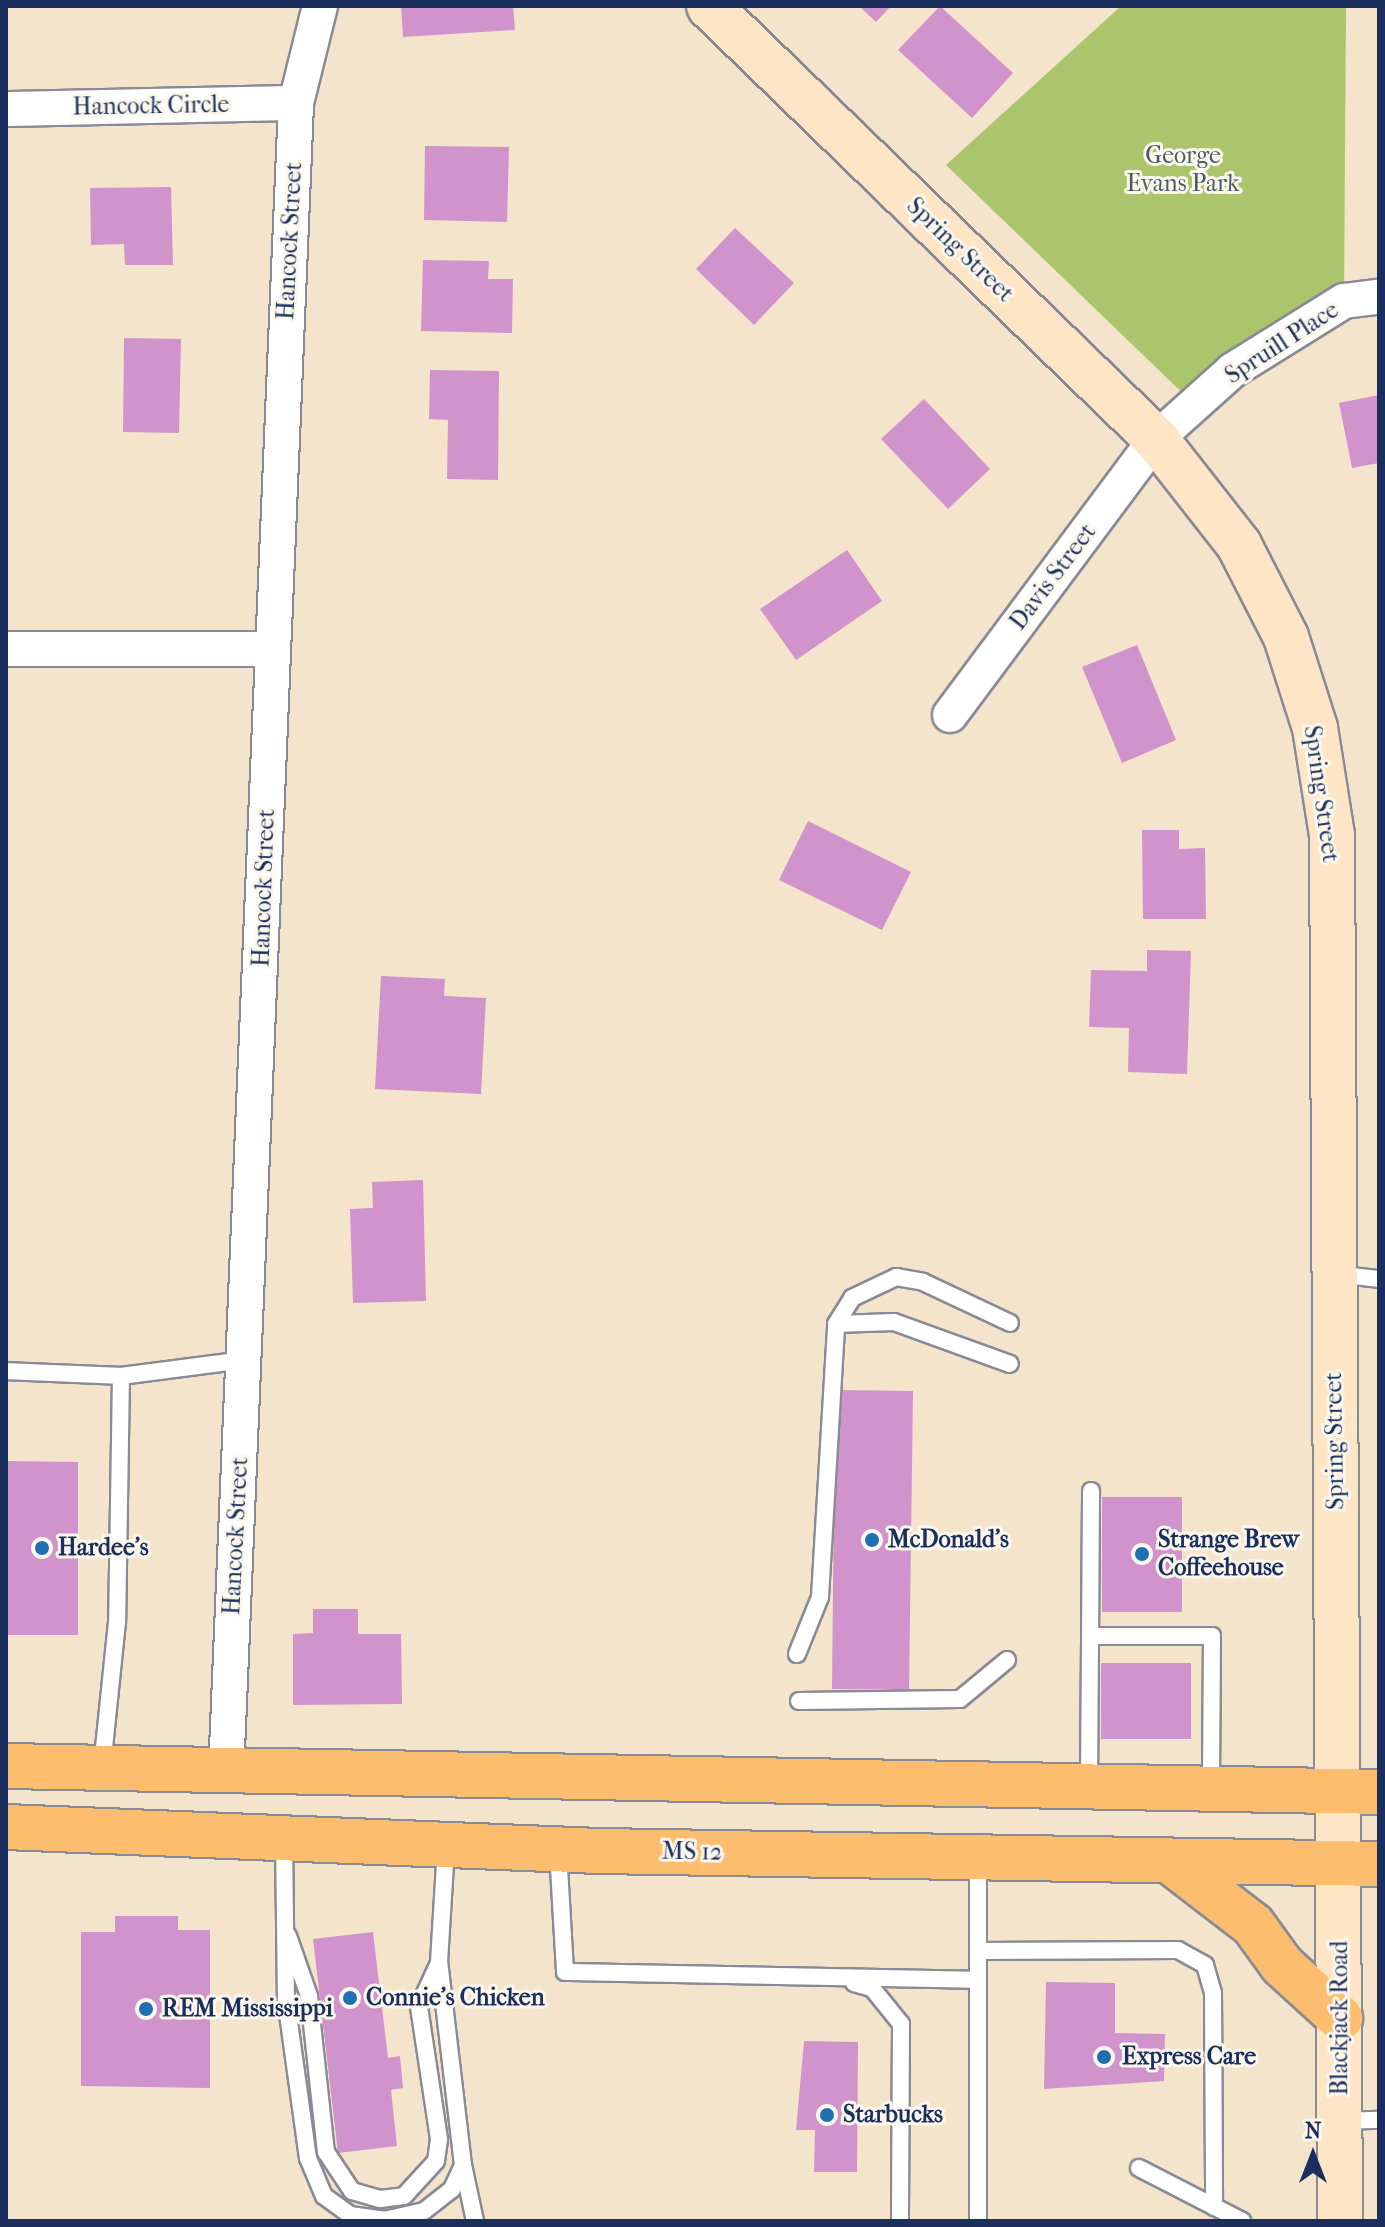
<!DOCTYPE html>
<html>
<head>
<meta charset="utf-8">
<style>
	body { margin:0 }
	#map { position:relative; width:1385px; height:2227px; overflow:hidden; background:#f5e4cc; font-family:"IM FELL French Canon",serif }
	div>[style] { position:absolute }
	.green>* { inset:0; background:#abc56c }
	.building>* { inset:0; background:#d093cc }
	.roads { filter:drop-shadow(2px 0 #888a95) drop-shadow(-2px 0 #888a95) drop-shadow(0 2px #888a95) drop-shadow(0 -2px #888a95) }
	.lane>* { height:16px; margin:-8px; padding:0 8px; transform-origin:8px; border-radius:8px; background:#fff }
	.street>* { height:34px; margin:-17px; padding:0 17px; transform-origin:17px; border-radius:17px; background:#fff }
	.secondary>* { height:44px; margin:-22px; padding:0 22px; transform-origin:22px; border-radius:22px; background:#fee5c5 }
	.primary>* { height:44px; margin:-22px; padding:0 22px; transform-origin:22px; border-radius:22px; background:#fcbd6f }
	.dots>* { width:22px; height:22px; translate:-50% -50%; box-sizing:border-box; border:4px solid #fbf7ec; border-radius:50% }
	span { translate:-50% -50%; white-space:nowrap; text-align:center; line-height:1.15; -webkit-text-stroke:6px #fbf7ec; paint-order:stroke }
	.street-label { font-size:24px; color:#1b2f5e }
	.park-label { font-size:24px; color:#465c62 }
	.poi-label { font-size:24px; color:#1b2f5e; font-weight:700 }
	.left { translate:0 -50%; text-align:left }
	.frame { position:absolute; inset:0; border:8px solid #1b2f5e; pointer-events:none }
	.north { position:absolute; left:1273px; top:2115px; width:80px; height:80px; -webkit-text-stroke:6px #fbf7ec; paint-order:stroke; rotate:0deg; font-size:22px; font-weight:700; line-height:32px; text-align:center; color:#1b2f5e }
	.north::after { content:''; display:block; margin:auto; width:28px; height:36px; background:#1b2f5e; clip-path:polygon(50% 0,100% 100%,50% 72%,0 100%) }
</style>
</head>
<body>
<div id="map">
	<div class="green">
		<i style="clip-path:polygon(1121px 6px,1346px 6px,1344px 301px,1196px 406px,946px 165px)"></i>
	</div>
	<div class="building">
		<i style="clip-path:polygon(401px 6px,513px 6px,515px 30px,403px 37px)"></i>
		<i style="clip-path:polygon(859px 6px,891px 6px,876px 22px)"></i>
		<i style="clip-path:polygon(940px 6px,1013px 73px,972px 118px,898px 50px)"></i>
		<i style="clip-path:polygon(425px 146px,509px 147px,507px 222px,424px 220px)"></i>
		<i style="clip-path:polygon(171px 187px,173px 265px,125px 265px,124px 244px,91px 245px,90px 188px)"></i>
		<i style="clip-path:polygon(735px 228px,794px 283px,754px 325px,696px 269px)"></i>
		<i style="clip-path:polygon(423px 260px,489px 261px,488px 279px,513px 279px,512px 333px,421px 331px)"></i>
		<i style="clip-path:polygon(124px 338px,181px 339px,179px 433px,123px 432px)"></i>
		<i style="clip-path:polygon(430px 370px,499px 371px,498px 480px,447px 479px,448px 420px,429px 419px)"></i>
		<i style="clip-path:polygon(1379px 395px,1379px 463px,1352px 468px,1339px 403px)"></i>
		<i style="clip-path:polygon(924px 399px,990px 469px,948px 509px,881px 439px)"></i>
		<i style="clip-path:polygon(847px 550px,882px 601px,796px 660px,760px 609px)"></i>
		<i style="clip-path:polygon(1137px 645px,1176px 740px,1122px 763px,1082px 667px)"></i>
		<i style="clip-path:polygon(808px 821px,911px 872px,882px 930px,779px 880px)"></i>
		<i style="clip-path:polygon(1142px 830px,1179px 830px,1179px 849px,1205px 848px,1206px 919px,1143px 919px)"></i>
		<i style="clip-path:polygon(1147px 950px,1191px 951px,1187px 1074px,1128px 1072px,1129px 1028px,1089px 1027px,1091px 970px,1147px 971px)"></i>
		<i style="clip-path:polygon(381px 976px,445px 979px,444px 996px,486px 998px,481px 1094px,375px 1089px)"></i>
		<i style="clip-path:polygon(423px 1180px,426px 1301px,353px 1303px,350px 1209px,373px 1208px,372px 1182px)"></i>
		<i style="clip-path:polygon(835px 1390px,913px 1391px,909px 1690px,832px 1689px)"></i>
		<i style="clip-path:polygon(6px 1461px,78px 1462px,78px 1635px,6px 1635px)"></i>
		<i style="clip-path:polygon(1102px 1497px,1182px 1497px,1182px 1612px,1102px 1612px)"></i>
		<i style="clip-path:polygon(313px 1609px,358px 1609px,358px 1634px,401px 1634px,402px 1704px,293px 1705px,293px 1634px,313px 1633px)"></i>
		<i style="clip-path:polygon(1101px 1663px,1191px 1663px,1191px 1739px,1101px 1739px)"></i>
		<i style="clip-path:polygon(115px 1916px,178px 1916px,178px 1930px,210px 1930px,210px 2088px,81px 2086px,81px 1932px,115px 1932px)"></i>
		<i style="clip-path:polygon(373px 1932px,388px 2058px,400px 2056px,403px 2088px,391px 2090px,397px 2146px,338px 2153px,313px 1939px)"></i>
		<i style="clip-path:polygon(1046px 1982px,1115px 1983px,1115px 2033px,1165px 2034px,1164px 2081px,1044px 2089px)"></i>
		<i style="clip-path:polygon(804px 2041px,858px 2042px,857px 2172px,814px 2172px,815px 2130px,796px 2130px)"></i>
	</div>
	<div class="roads">
		<div class="lane">
			<i style="left:1335px;top:1274px;width:44px;rotate:6.5deg"></i>
			<i style="left:836px;top:1324px;width:31px;rotate:-58deg"></i>
			<i style="left:852px;top:1298px;width:49px;rotate:-25.5deg"></i>
			<i style="left:896px;top:1277px;width:27px;rotate:10deg"></i>
			<i style="left:923px;top:1282px;width:96px;rotate:25.2deg"></i>
			<i style="left:6px;top:1371px;width:115px;rotate:2.5deg"></i>
			<i style="left:121px;top:1376px;width:246px;rotate:90.9deg"></i>
			<i style="left:117px;top:1622px;width:146px;rotate:95.9deg"></i>
			<i style="left:121px;top:1376px;width:124px;rotate:-7.4deg"></i>
			<i style="left:1090px;top:1636px;width:122px"></i>
			<i style="left:1212px;top:1636px;width:151px;rotate:90.4deg"></i>
			<i style="left:797px;top:1654px;width:61px;rotate:-68deg"></i>
			<i style="left:820px;top:1597px;width:273px;rotate:-86.6deg"></i>
			<i style="left:836px;top:1324px;width:58px;rotate:-2deg"></i>
			<i style="left:894px;top:1322px;width:123px;rotate:19.9deg"></i>
			<i style="left:799px;top:1701px;width:161px;rotate:-0.7deg"></i>
			<i style="left:960px;top:1699px;width:61px;rotate:-39.7deg"></i>
			<i style="left:1089px;top:1785px;width:294px;rotate:-89.6deg"></i>
			<i style="left:284px;top:1839px;width:161px;rotate:89.3deg"></i>
			<i style="left:286px;top:2000px;width:160px;rotate:82.1deg"></i>
			<i style="left:308px;top:2158px;width:41px;rotate:67.2deg"></i>
			<i style="left:324px;top:2196px;width:32px;rotate:36deg"></i>
			<i style="left:350px;top:2215px;width:34px;rotate:8deg"></i>
			<i style="left:384px;top:2220px;width:41px;rotate:-12.7deg"></i>
			<i style="left:424px;top:2211px;width:36px;rotate:-38deg"></i>
			<i style="left:452px;top:2189px;width:26px;rotate:-65deg"></i>
			<i style="left:463px;top:2165px;width:204px;rotate:-96.7deg"></i>
			<i style="left:439px;top:1962px;width:116px;rotate:-86.5deg"></i>
			<i style="left:558px;top:1850px;width:122px;rotate:86.7deg"></i>
			<i style="left:565px;top:1972px;width:413px;rotate:1.1deg"></i>
			<i style="left:978px;top:1860px;width:361px;rotate:90deg"></i>
			<i style="left:288px;top:1936px;width:64px;rotate:70.7deg"></i>
			<i style="left:309px;top:1996px;width:157px;rotate:83.8deg"></i>
			<i style="left:326px;top:2152px;width:47px;rotate:56.3deg"></i>
			<i style="left:352px;top:2191px;width:29px;rotate:16deg"></i>
			<i style="left:380px;top:2199px;width:24px;rotate:-7deg"></i>
			<i style="left:404px;top:2196px;width:47px;rotate:-47.6deg"></i>
			<i style="left:436px;top:2161px;width:22px;rotate:-82deg"></i>
			<i style="left:439px;top:2139px;width:134px;rotate:-98.6deg"></i>
			<i style="left:419px;top:2006px;width:47px;rotate:-65.1deg"></i>
			<i style="left:978px;top:1951px;width:200px;rotate:-0.3deg"></i>
			<i style="left:1178px;top:1950px;width:31px;rotate:29deg"></i>
			<i style="left:1205px;top:1965px;width:29px;rotate:74deg"></i>
			<i style="left:1213px;top:1993px;width:214px;rotate:89.7deg"></i>
			<i style="left:854px;top:1983px;width:19px;rotate:16deg"></i>
			<i style="left:872px;top:1988px;width:46px;rotate:51.1deg"></i>
			<i style="left:901px;top:2024px;width:197px;rotate:90.3deg"></i>
			<i style="left:1341px;top:2121px;width:38px;rotate:-2deg"></i>
			<i style="left:463px;top:2165px;width:57px;rotate:77.9deg"></i>
			<i style="left:1139px;top:2168px;width:116px;rotate:27.2deg"></i>
		</div>
		<div class="street">
			<i style="left:6px;top:109px;width:290px;rotate:-1.2deg"></i>
			<i style="left:6px;top:649px;width:266px"></i>
			<i style="left:950px;top:715px;width:344px;rotate:-53.3deg"></i>
			<i style="left:1156px;top:439px;width:103px;rotate:-41.9deg"></i>
			<i style="left:1233px;top:370px;width:131px;rotate:-31.9deg"></i>
			<i style="left:1344px;top:301px;width:35px;rotate:-7deg"></i>
			<i style="left:226px;top:1774px;width:1672px;rotate:-87.6deg"></i>
			<i style="left:296px;top:103px;width:100px;rotate:-76.1deg"></i>
		</div>
		<div class="secondary">
			<i style="left:709px;top:6px;width:622px;rotate:44.09deg"></i>
			<i style="left:1156px;top:439px;width:135px;rotate:51.9deg"></i>
			<i style="left:1239px;top:545px;width:103px;rotate:62.9deg"></i>
			<i style="left:1286px;top:637px;width:96px;rotate:72.3deg"></i>
			<i style="left:1315px;top:728px;width:108px;rotate:81deg"></i>
			<i style="left:1332px;top:835px;width:1386px;rotate:89.67deg"></i>
		</div>
		<div class="primary">
			<i style="left:6px;top:1766px;width:1373px;rotate:1.08deg"></i>
			<i style="left:6px;top:1827px;width:593px;rotate:2.32deg"></i>
			<i style="left:599px;top:1851px;width:780px;rotate:0.95deg"></i>
			<i style="left:1171px;top:1862px;width:103px;rotate:37.5deg"></i>
			<i style="left:1253px;top:1925px;width:49px;rotate:54.1deg"></i>
			<i style="left:1282px;top:1965px;width:79px;rotate:42.4deg"></i>
		</div>
	</div>
	<div class="dots">
		<i style="left:872px;top:1540px;background:#1f6fb2"></i>
		<i style="left:42px;top:1548px;background:#1f6fb2"></i>
		<i style="left:1142px;top:1554px;background:#1f6fb2"></i>
		<i style="left:350px;top:1998px;background:#1f6fb2"></i>
		<i style="left:146px;top:2009px;background:#1f6fb2"></i>
		<i style="left:1104px;top:2057px;background:#1f6fb2"></i>
		<i style="left:827px;top:2115px;background:#1f6fb2"></i>
	</div>
	<div class="street-label">
		<span style="left:151px;top:106px;rotate:-1deg">Hancock Circle</span>
		<span style="left:290px;top:241px;rotate:-87deg">Hancock Street</span>
		<span style="left:960px;top:250px;rotate:44deg">Spring Street</span>
		<span style="left:1282px;top:343px;rotate:-33deg">Spruill Place</span>
		<span style="left:1053px;top:577px;rotate:-53deg">Davis Street</span>
		<span style="left:1321px;top:794px;rotate:82deg">Spring Street</span>
		<span style="left:264px;top:888px;rotate:-88deg">Hancock Street</span>
		<span style="left:1335px;top:1441px;rotate:-91deg">Spring Street</span>
		<span style="left:236px;top:1536px;rotate:-87deg">Hancock Street</span>
		<span style="left:692px;top:1852px;rotate:1deg">MS 12</span>
		<span style="left:1340px;top:2018px;rotate:-90deg">Blackjack Road</span>
	</div>
	<div class="park-label">
		<span style="left:1183px;top:170px">George<br>Evans Park</span>
	</div>
	<div class="poi-label">
		<span class="left" style="left:888px;top:1540px">McDonald's</span>
		<span class="left" style="left:1158px;top:1554px">Strange Brew<br>Coffeehouse</span>
		<span class="left" style="left:58px;top:1548px">Hardee's</span>
		<span class="left" style="left:366px;top:1998px">Connie's Chicken</span>
		<span class="left" style="left:162px;top:2009px">REM Mississippi</span>
		<span class="left" style="left:1122px;top:2057px">Express Care</span>
		<span class="left" style="left:843px;top:2115px">Starbucks</span>
	</div>
	<div class="frame"></div>
	<div class="north">N</div>
</div>
</body>
</html>
